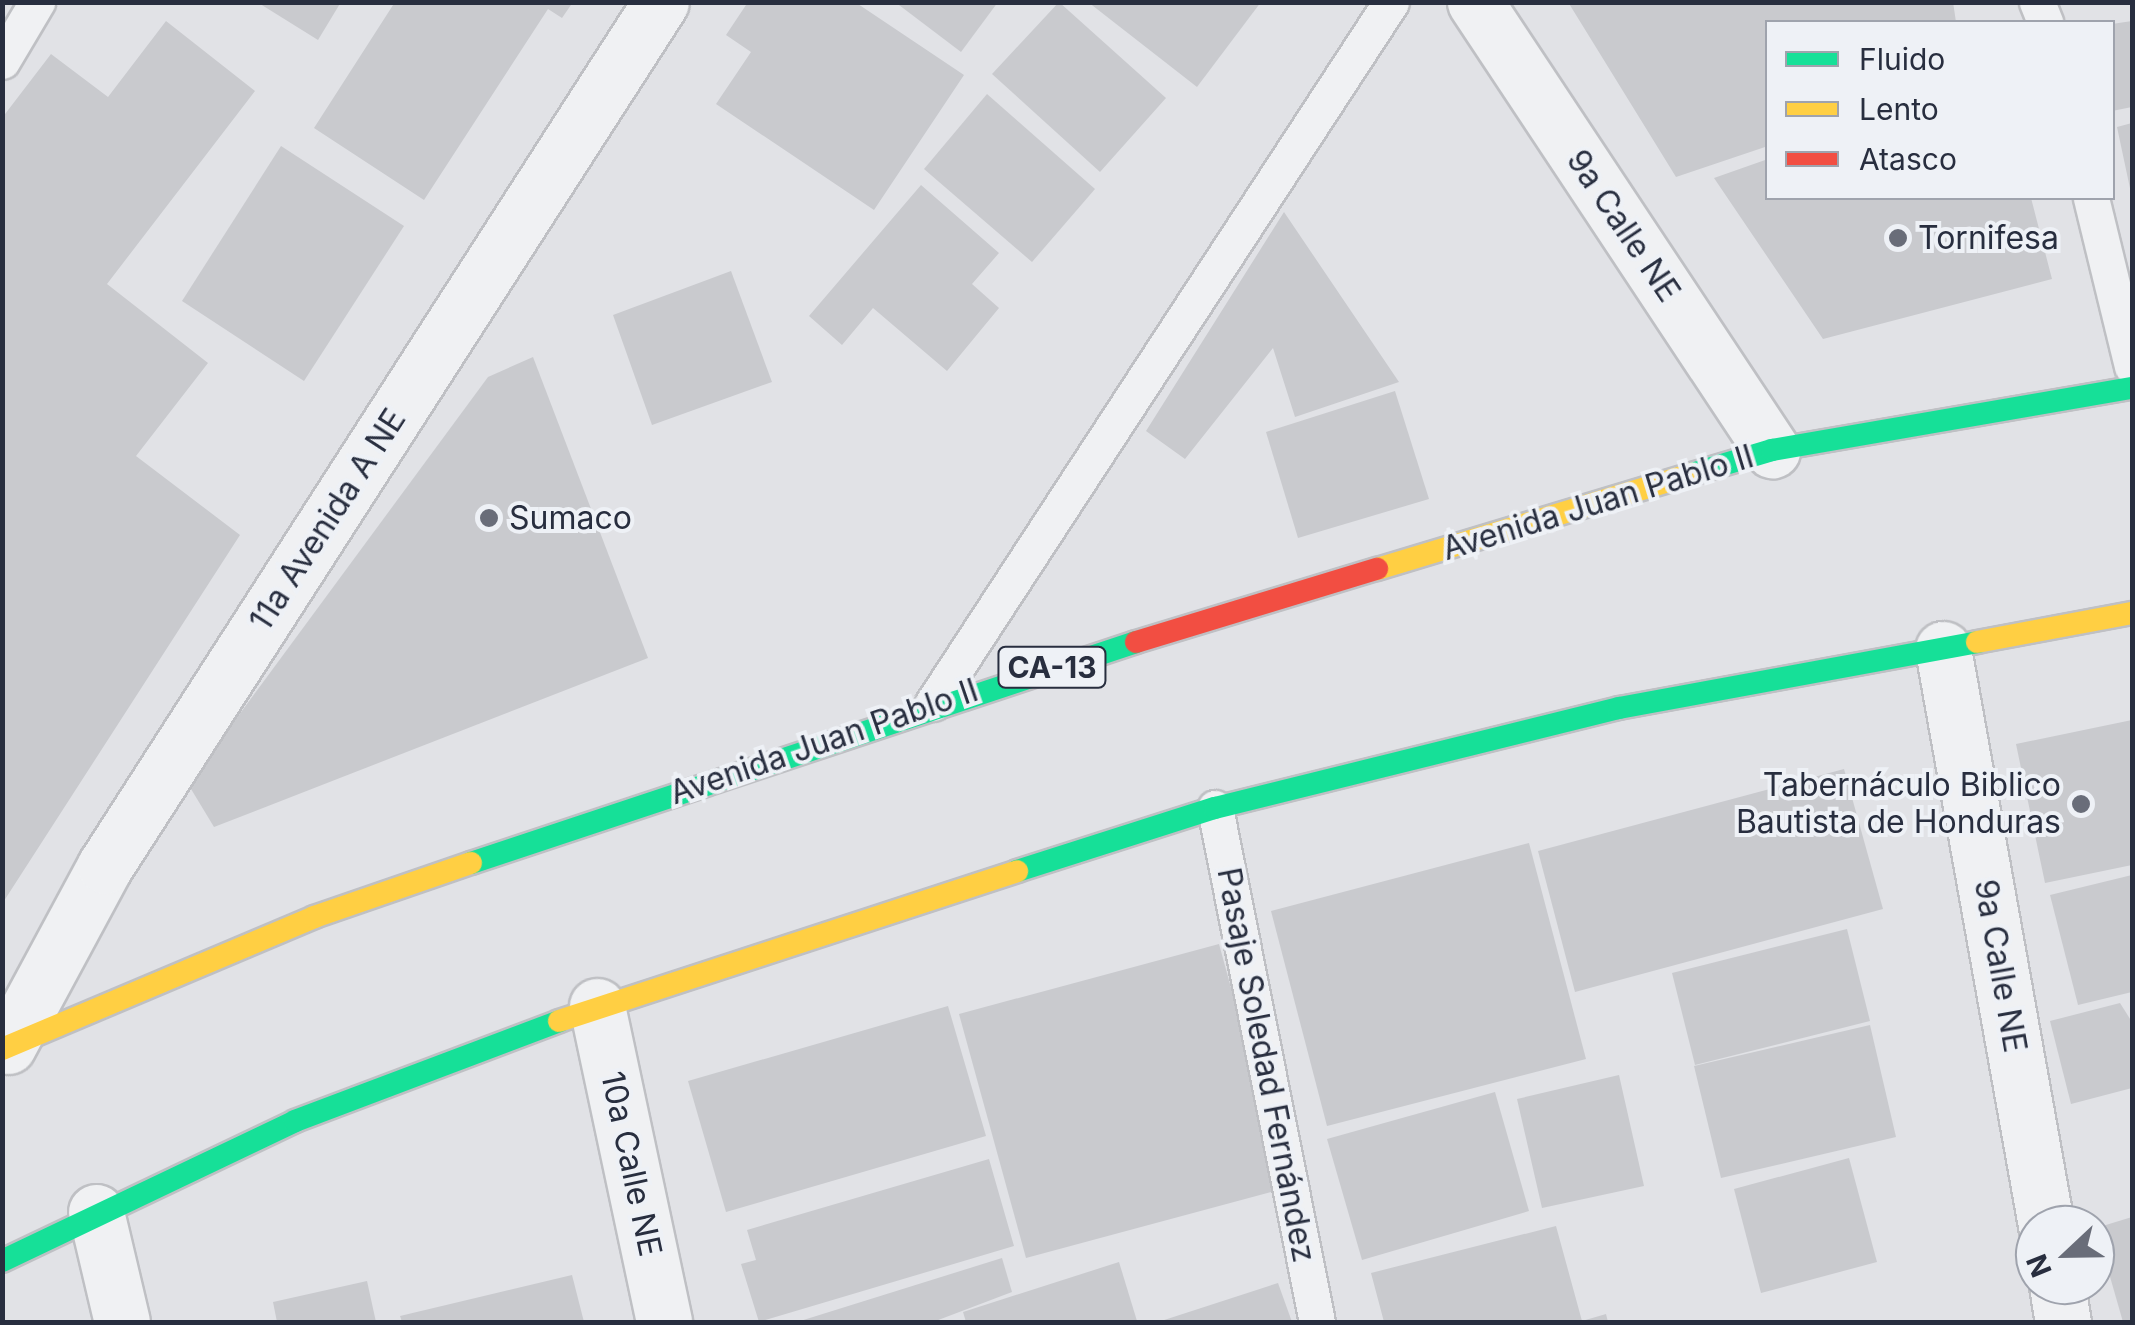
<!DOCTYPE html>
<html>
<head>
<meta charset="utf-8">
<style>
	body { margin:0 }
	#map { position:relative; width:2135px; height:1325px; overflow:hidden; background:#e1e2e6; font-family:Inter,sans-serif }
	div>[style] { position:absolute }
	.building>* { inset:0; background:#c9cace }
	.roads { filter:drop-shadow(2px 0 #bfc0c4) drop-shadow(-2px 0 #bfc0c4) drop-shadow(0 2px #bfc0c4) drop-shadow(0 -2px #bfc0c4) }
	.lane>* { height:35px; margin:-17.5px; padding:0 17.5px; transform-origin:17.5px; border-radius:17.5px; background:#f0f1f3 }
	.street>* { height:55px; margin:-27.5px; padding:0 27.5px; transform-origin:27.5px; border-radius:27.5px; background:#f0f1f3 }
	.fast>* { height:22px; margin:-11px; padding:0 11px; transform-origin:11px; border-radius:11px; background:#16e098 }
	.slow>* { height:22px; margin:-11px; padding:0 11px; transform-origin:11px; border-radius:11px; background:#ffcf43 }
	.jam>* { height:22px; margin:-11px; padding:0 11px; transform-origin:11px; border-radius:11px; background:#f24e42 }
	.dots>* { width:28px; height:28px; translate:-50% -50%; box-sizing:border-box; border:5px solid #eef1f6; border-radius:50% }
	span { translate:-50% -50%; white-space:nowrap; text-align:center; line-height:1.15; -webkit-text-stroke:8px #eef1f6; paint-order:stroke }
	.shield-label span { padding:2px 8px; background:#eef1f6; border:2px solid; border-radius:8px; -webkit-text-stroke-width:0 }
	.shield-label { font-size:30px; color:#282e3f; font-weight:700 }
	.street-label { font-size:32px; color:#282e3f }
	.poi-label { font-size:32px; color:#282e3f }
	.left { translate:0 -50%; text-align:left }
	.right { translate:-100% -50%; text-align:right }
	.frame { position:absolute; inset:0; border:5px solid #282e3f; pointer-events:none }
	.legend { position:absolute; left:1765px; top:20px; width:350px; height:180px; box-sizing:border-box; background:#eef1f6; border:2px solid #9fa3ad; margin:0; padding:12px 18px; list-style:none; font-size:30px; color:#282e3f }
	.legend li { display:flex; align-items:center; gap:20px; height:50px }
	.legend b { width:50px; border:2px solid #9fa3ad }
	.north { position:absolute; left:2015px; top:1205px; width:100px; height:100px; box-sizing:border-box; background:#eef1f6; border:2px solid #9fa3ad; border-radius:50%; rotate:248deg; font-size:28px; font-weight:700; line-height:40px; text-align:center; color:#282e3f }
	.north::after { content:''; display:block; margin:auto; width:35px; height:45px; background:#696d79; clip-path:polygon(50% 0,100% 100%,50% 72%,0 100%) }
</style>
</head>
<body>
<div id="map">
	<div class="building">
		<i style="clip-path:polygon(257px 2px,341px 2px,318px 40px)"></i>
		<i style="clip-path:polygon(395px 2px,573px 2px,562px 18px,548px 9px,424px 200px,314px 128px)"></i>
		<i style="clip-path:polygon(748px 2px,855px 2px,964px 75px,874px 210px,716px 104px,751px 52px,726px 35px)"></i>
		<i style="clip-path:polygon(895px 2px,998px 2px,961px 52px)"></i>
		<i style="clip-path:polygon(1059px 2px,1166px 98px,1100px 172px,992px 74px)"></i>
		<i style="clip-path:polygon(1088px 2px,1261px 2px,1197px 87px)"></i>
		<i style="clip-path:polygon(1568px 2px,1953px 2px,1956px 22px,1768px 22px,1768px 146px,1676px 177px)"></i>
		<i style="clip-path:polygon(166px 21px,255px 91px,107px 284px,208px 363px,136px 456px,240px 535px,2px 904px,2px 118px,51px 54px,108px 97px)"></i>
		<i style="clip-path:polygon(2132px 21px,2132px 107px,2112px 111px,2112px 24px)"></i>
		<i style="clip-path:polygon(987px 94px,1095px 189px,1032px 262px,924px 169px)"></i>
		<i style="clip-path:polygon(2132px 123px,2132px 193px,2131px 193px,2117px 127px)"></i>
		<i style="clip-path:polygon(281px 146px,404px 226px,304px 381px,182px 301px)"></i>
		<i style="clip-path:polygon(1768px 159px,1768px 198px,2031px 198px,2052px 279px,1823px 339px,1714px 178px)"></i>
		<i style="clip-path:polygon(921px 185px,999px 253px,972px 284px,999px 308px,947px 371px,873px 308px,842px 345px,809px 316px)"></i>
		<i style="clip-path:polygon(1284px 212px,1399px 382px,1295px 417px,1273px 348px,1185px 459px,1146px 431px)"></i>
		<i style="clip-path:polygon(731px 271px,772px 382px,652px 425px,613px 315px)"></i>
		<i style="clip-path:polygon(533px 357px,648px 658px,214px 827px,188px 784px,488px 377px)"></i>
		<i style="clip-path:polygon(1395px 391px,1429px 499px,1298px 538px,1266px 432px)"></i>
		<i style="clip-path:polygon(2132px 720px,2132px 865px,2045px 883px,2016px 744px)"></i>
		<i style="clip-path:polygon(1844px 769px,1883px 909px,1575px 992px,1538px 851px)"></i>
		<i style="clip-path:polygon(1529px 843px,1586px 1059px,1327px 1126px,1271px 911px)"></i>
		<i style="clip-path:polygon(2132px 875px,2132px 992px,2078px 1005px,2050px 895px)"></i>
		<i style="clip-path:polygon(1847px 929px,1870px 1021px,1695px 1065px,1672px 973px)"></i>
		<i style="clip-path:polygon(1219px 944px,1286px 1188px,1026px 1258px,959px 1014px)"></i>
		<i style="clip-path:polygon(2120px 1003px,2132px 1022px,2132px 1088px,2071px 1104px,2050px 1021px)"></i>
		<i style="clip-path:polygon(948px 1006px,986px 1136px,726px 1212px,688px 1081px)"></i>
		<i style="clip-path:polygon(1870px 1025px,1896px 1137px,1721px 1178px,1694px 1066px)"></i>
		<i style="clip-path:polygon(1619px 1075px,1644px 1186px,1542px 1208px,1517px 1099px)"></i>
		<i style="clip-path:polygon(1495px 1092px,1529px 1211px,1362px 1260px,1327px 1139px)"></i>
		<i style="clip-path:polygon(1849px 1158px,1877px 1262px,1761px 1293px,1734px 1189px)"></i>
		<i style="clip-path:polygon(989px 1159px,1014px 1246px,759px 1322px,741px 1264px,756px 1260px,747px 1230px)"></i>
		<i style="clip-path:polygon(2132px 1217px,2132px 1322px,2123px 1322px,2096px 1228px)"></i>
		<i style="clip-path:polygon(1556px 1226px,1582px 1321px,1606px 1314px,1608px 1322px,1384px 1322px,1371px 1273px)"></i>
		<i style="clip-path:polygon(1002px 1258px,1012px 1292px,933px 1322px,797px 1322px)"></i>
		<i style="clip-path:polygon(1119px 1262px,1137px 1321px,966px 1322px,963px 1312px)"></i>
		<i style="clip-path:polygon(572px 1275px,584px 1322px,402px 1322px,400px 1316px)"></i>
		<i style="clip-path:polygon(367px 1281px,376px 1322px,277px 1322px,273px 1302px)"></i>
		<i style="clip-path:polygon(1278px 1283px,1292px 1322px,1158px 1322px)"></i>
	</div>
	<div class="roads">
		<div class="lane">
			<i style="left:2037px;top:2px;width:22px;rotate:68deg"></i>
			<i style="left:2px;top:61px;width:69px;rotate:-59.3deg"></i>
			<i style="left:2091px;top:198px;width:173px;rotate:76.3deg"></i>
			<i style="left:933px;top:703px;width:837px;rotate:-56.84deg"></i>
			<i style="left:1215px;top:808px;width:524px;rotate:78.78deg"></i>
		</div>
		<div class="street">
			<i style="left:1475px;top:2px;width:538px;rotate:56.46deg"></i>
			<i style="left:1943px;top:649px;width:585px;rotate:79.86deg"></i>
			<i style="left:597px;top:1006px;width:323px;rotate:78deg"></i>
			<i style="left:8px;top:1046px;width:204px;rotate:-61.7deg"></i>
			<i style="left:105px;top:866px;width:1027px;rotate:-57.24deg"></i>
			<i style="left:96px;top:1212px;width:113px;rotate:76.7deg"></i>
			<i style="left:2057px;top:1285px;width:37px;rotate:81deg"></i>
		</div>
		<div class="fast">
			<i style="left:1692px;top:474px;width:84px;rotate:-16.7deg"></i>
			<i style="left:1772px;top:450px;width:365px;rotate:-9.8deg"></i>
			<i style="left:471px;top:863px;width:701px;rotate:-18.38deg"></i>
			<i style="left:1017px;top:871px;width:208px;rotate:-17.7deg"></i>
			<i style="left:1215px;top:808px;width:416px;rotate:-13.9deg"></i>
			<i style="left:1619px;top:708px;width:364px;rotate:-10.4deg"></i>
			<i style="left:2px;top:1261px;width:325px;rotate:-25.5deg"></i>
			<i style="left:295px;top:1121px;width:282px;rotate:-20.7deg"></i>
		</div>
		<div class="slow">
			<i style="left:1377px;top:569px;width:329px;rotate:-16.8deg"></i>
			<i style="left:1977px;top:642px;width:158px;rotate:-10.6deg"></i>
			<i style="left:559px;top:1021px;width:482px;rotate:-18.1deg"></i>
			<i style="left:2px;top:1049px;width:339px;rotate:-22.9deg"></i>
			<i style="left:314px;top:917px;width:166px;rotate:-19deg"></i>
		</div>
		<div class="jam">
			<i style="left:1136px;top:642px;width:252px;rotate:-16.9deg"></i>
		</div>
	</div>
	<div class="dots">
		<i style="left:1898px;top:238px;background:#696d79"></i>
		<i style="left:489px;top:518px;background:#696d79"></i>
		<i style="left:2081px;top:804px;background:#696d79"></i>
	</div>
	<div class="shield-label">
		<span style="left:1052px;top:667px">CA-13</span>
	</div>
	<div class="street-label">
		<span style="left:1623px;top:226px;rotate:56deg">9a Calle NE</span>
		<span style="left:1598px;top:503px;rotate:-17deg">Avenida Juan Pablo II</span>
		<span style="left:328px;top:520px;rotate:-57deg">11a Avenida A NE</span>
		<span style="left:824px;top:742px;rotate:-19deg">Avenida Juan Pablo II</span>
		<span style="left:2000px;top:966px;rotate:80deg">9a Calle NE</span>
		<span style="left:1266px;top:1065px;rotate:79deg">Pasaje Soledad Fernández</span>
		<span style="left:631px;top:1164px;rotate:78deg">10a Calle NE</span>
	</div>
	<div class="poi-label">
		<span class="left" style="left:1918px;top:238px">Tornifesa</span>
		<span class="left" style="left:509px;top:518px">Sumaco</span>
		<span class="right" style="left:2061px;top:804px">Tabernáculo Biblico<br>Bautista de Honduras</span>
	</div>
	<div class="frame"></div>
	<ul class="legend">
	<li><b style="height:12px;background:#16e098"></b>Fluido</li>
	<li><b style="height:12px;background:#ffcf43"></b>Lento</li>
	<li><b style="height:12px;background:#f24e42"></b>Atasco</li>
	</ul>
	<div class="north">N</div>
</div>
</body>
</html>
